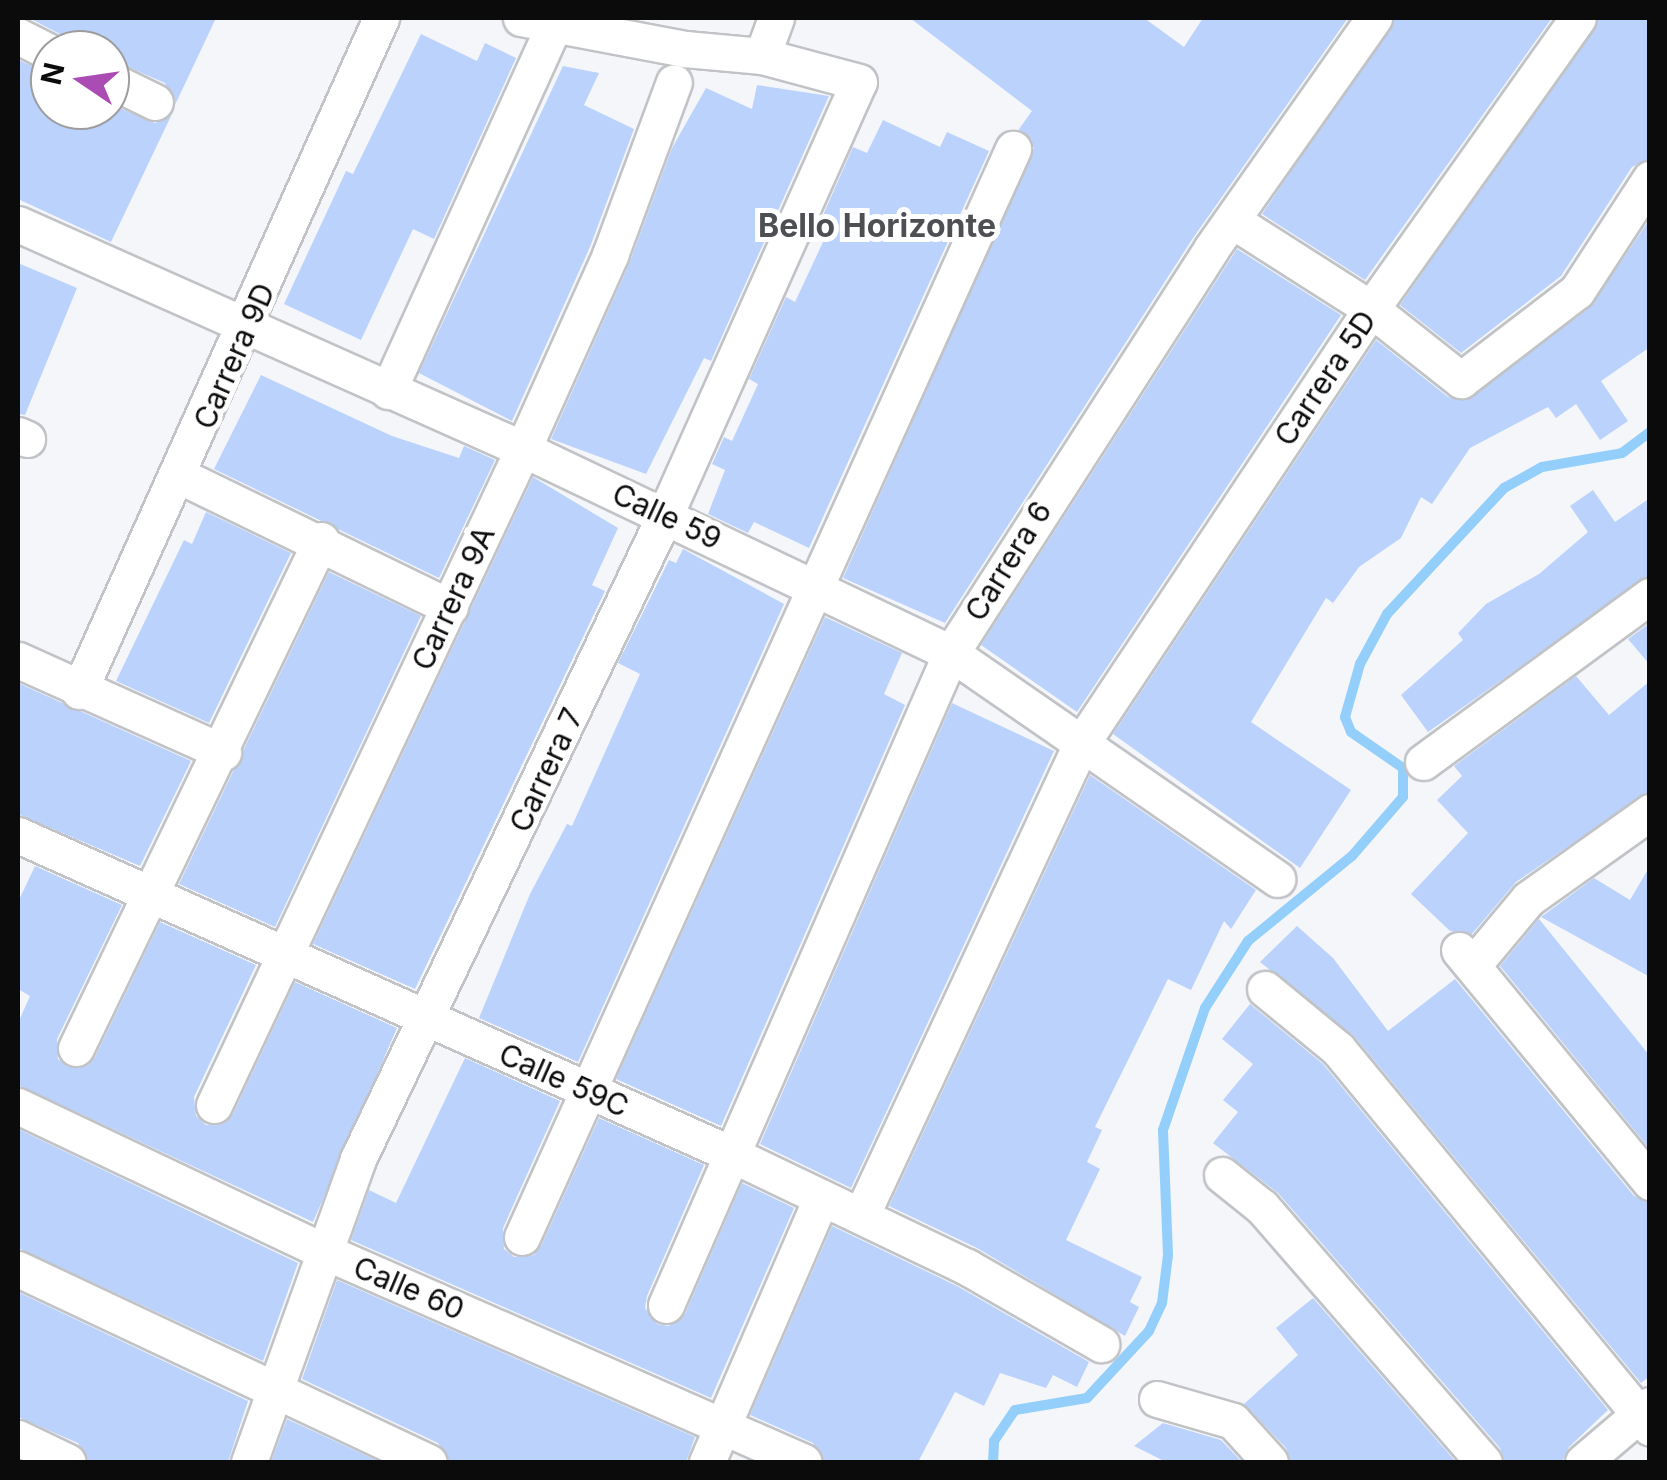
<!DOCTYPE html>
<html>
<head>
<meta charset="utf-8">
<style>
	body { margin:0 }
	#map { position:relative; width:1667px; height:1480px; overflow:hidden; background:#f4f6fa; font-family:Inter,sans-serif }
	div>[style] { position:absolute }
	.stream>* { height:10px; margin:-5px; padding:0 5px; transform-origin:5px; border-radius:5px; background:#93cffa }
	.building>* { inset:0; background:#bbd2fd }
	.roads { filter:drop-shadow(2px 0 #c1c3c6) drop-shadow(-2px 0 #c1c3c6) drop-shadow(0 2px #c1c3c6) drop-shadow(0 -2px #c1c3c6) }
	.minor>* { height:35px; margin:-17.5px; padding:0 17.5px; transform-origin:17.5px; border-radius:17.5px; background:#fff }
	span { translate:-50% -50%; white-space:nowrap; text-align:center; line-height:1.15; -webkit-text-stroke:10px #fff; paint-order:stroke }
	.street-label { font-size:30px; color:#0b0b0c }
	.neighbourhood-label { font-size:32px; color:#4d4f52; font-weight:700 }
	.frame { position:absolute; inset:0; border:20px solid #0b0b0c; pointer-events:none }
	.north { position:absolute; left:30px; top:30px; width:100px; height:100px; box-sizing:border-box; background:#fff; border:2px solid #9d9d9e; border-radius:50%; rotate:283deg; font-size:28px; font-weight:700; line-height:40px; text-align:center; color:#0b0b0c }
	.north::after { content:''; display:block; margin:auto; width:35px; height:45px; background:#ab4bb4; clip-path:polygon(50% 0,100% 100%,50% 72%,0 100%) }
</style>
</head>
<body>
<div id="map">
	<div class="stream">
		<i style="left:993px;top:1462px;width:21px;rotate:-87deg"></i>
		<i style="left:994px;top:1441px;width:37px;rotate:-56deg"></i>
		<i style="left:1015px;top:1410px;width:73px;rotate:-9.5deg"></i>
		<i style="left:1087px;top:1398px;width:91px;rotate:-47.2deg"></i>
		<i style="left:1149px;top:1331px;width:31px;rotate:-65deg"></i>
		<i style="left:1162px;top:1303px;width:48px;rotate:-82.9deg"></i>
		<i style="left:1168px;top:1255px;width:125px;rotate:-92.3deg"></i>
		<i style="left:1163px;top:1130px;width:129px;rotate:-71deg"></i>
		<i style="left:1205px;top:1008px;width:80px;rotate:-57.3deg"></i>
		<i style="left:1248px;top:941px;width:134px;rotate:-39.3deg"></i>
		<i style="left:1352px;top:856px;width:78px;rotate:-49.2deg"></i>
		<i style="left:1403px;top:797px;width:29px;rotate:-90deg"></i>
		<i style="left:1403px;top:768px;width:63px;rotate:-145.3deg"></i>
		<i style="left:1351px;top:732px;width:16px;rotate:-112deg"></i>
		<i style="left:1345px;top:717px;width:55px;rotate:-74.2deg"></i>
		<i style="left:1360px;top:664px;width:57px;rotate:-61.6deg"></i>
		<i style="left:1387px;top:614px;width:172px;rotate:-47.1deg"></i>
		<i style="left:1504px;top:488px;width:43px;rotate:-28.9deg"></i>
		<i style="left:1542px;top:467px;width:81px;rotate:-9.9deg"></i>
		<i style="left:1622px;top:453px;width:35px;rotate:-37deg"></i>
	</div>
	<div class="building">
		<i style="clip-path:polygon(29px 18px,216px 18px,175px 105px,165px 83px,110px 59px,110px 50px,71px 50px,60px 34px)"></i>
		<i style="clip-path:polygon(910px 18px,1144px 18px,1184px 47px,1203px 18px,1348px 18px,1193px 238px,945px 623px,843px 578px,1034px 148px,1019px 129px,1032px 111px)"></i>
		<i style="clip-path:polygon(1395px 18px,1552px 18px,1365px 280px,1262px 214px)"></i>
		<i style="clip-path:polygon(1599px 18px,1650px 18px,1650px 158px,1632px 167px,1561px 276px,1461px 353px,1400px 305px)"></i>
		<i style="clip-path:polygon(421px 34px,477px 61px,485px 43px,516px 58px,434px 239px,413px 229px,361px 340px,284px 304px,346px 171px,353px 174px)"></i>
		<i style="clip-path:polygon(18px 60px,50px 73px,50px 110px,110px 110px,110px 104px,155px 123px,171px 116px,111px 242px,18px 199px)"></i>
		<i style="clip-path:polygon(563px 66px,599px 73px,584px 105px,634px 129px,590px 247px,512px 421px,419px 373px)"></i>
		<i style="clip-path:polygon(757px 85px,829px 96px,711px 361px,704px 358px,646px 474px,551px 439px,629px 264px,672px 148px,706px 88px,752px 109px)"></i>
		<i style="clip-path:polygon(883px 120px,940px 147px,947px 132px,989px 151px,809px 548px,754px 522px,748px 533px,708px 514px,725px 470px,712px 464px,724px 437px,732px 441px,758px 384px,749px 379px,786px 297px,795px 302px,823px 242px,813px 238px,853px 147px,867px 153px)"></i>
		<i style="clip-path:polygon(1650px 219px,1650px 347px,1601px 381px,1628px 421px,1600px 440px,1576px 404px,1556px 418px,1548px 407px,1470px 448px,1432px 504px,1421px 497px,1401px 538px,1359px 567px,1333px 603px,1326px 598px,1251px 722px,1351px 790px,1300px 868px,1113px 734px,1376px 340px,1448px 397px,1466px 400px,1590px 307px)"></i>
		<i style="clip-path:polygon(1237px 249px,1341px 315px,1077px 712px,981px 645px)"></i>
		<i style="clip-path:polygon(18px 263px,77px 288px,25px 415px,18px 414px)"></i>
		<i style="clip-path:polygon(261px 375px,392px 436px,459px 458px,464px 446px,495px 460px,439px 578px,214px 469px)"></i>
		<i style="clip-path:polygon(533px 477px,618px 528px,592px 585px,605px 591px,415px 989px,313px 944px)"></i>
		<i style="clip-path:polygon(1593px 490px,1615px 522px,1650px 498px,1650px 575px,1428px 732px,1401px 695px,1463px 640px,1458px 633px,1486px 604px,1539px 574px,1588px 532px,1570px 506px)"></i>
		<i style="clip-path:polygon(206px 512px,291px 553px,209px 723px,116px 681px,184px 540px,192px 544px)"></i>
		<i style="clip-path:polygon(683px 549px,784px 604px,578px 1062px,479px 1018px,530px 894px,567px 824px,572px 826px,640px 674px,618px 663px,669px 560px,676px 563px)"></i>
		<i style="clip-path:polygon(329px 572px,421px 616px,275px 927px,179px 884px)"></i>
		<i style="clip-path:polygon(825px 617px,902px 653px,884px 694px,905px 705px,721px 1126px,616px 1079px)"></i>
		<i style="clip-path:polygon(1650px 623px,1650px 665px,1628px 639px)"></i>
		<i style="clip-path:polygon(1576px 676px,1609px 715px,1650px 681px,1650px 791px,1516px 882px,1472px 934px,1450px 931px,1411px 894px,1468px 833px,1437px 800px,1462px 776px,1454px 766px)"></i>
		<i style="clip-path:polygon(18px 683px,191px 761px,140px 866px,18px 814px)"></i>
		<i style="clip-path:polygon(952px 703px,1054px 751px,851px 1188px,760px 1144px)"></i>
		<i style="clip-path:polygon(1090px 775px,1256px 890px,1231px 929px,1224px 921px,1191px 990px,1168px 979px,1095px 1127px,1102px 1130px,1087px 1162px,1100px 1169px,1066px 1240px,1142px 1277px,1130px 1302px,1139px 1307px,1125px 1336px,977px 1248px,889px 1206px)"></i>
		<i style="clip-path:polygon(35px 866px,122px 905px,57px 1039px,58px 1059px,68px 1067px,87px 1066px,95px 1057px,160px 922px,256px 965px,194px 1097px,196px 1116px,206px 1125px,225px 1123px,233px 1114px,295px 982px,397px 1028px,313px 1222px,18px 1085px,18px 1023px,30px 996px,18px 989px,18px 902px)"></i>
		<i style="clip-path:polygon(1650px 866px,1650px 977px,1541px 917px,1594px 878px,1630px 900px)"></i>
		<i style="clip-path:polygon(1539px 919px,1650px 1056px,1649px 1148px,1500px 966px)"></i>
		<i style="clip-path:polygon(1297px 926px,1333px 958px,1388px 1031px,1455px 979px,1634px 1196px,1650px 1203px,1650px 1376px,1641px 1383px,1354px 1036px,1260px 962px)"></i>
		<i style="clip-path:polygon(1250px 1004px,1323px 1064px,1608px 1410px,1569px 1447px,1562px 1462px,1505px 1462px,1500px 1448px,1278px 1193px,1213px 1143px,1238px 1112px,1223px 1100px,1253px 1064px,1222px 1039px)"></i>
		<i style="clip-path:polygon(465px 1058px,560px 1101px,503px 1228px,504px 1249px,514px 1257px,534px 1255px,541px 1246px,599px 1118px,704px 1165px,647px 1296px,645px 1308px,657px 1324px,669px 1326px,685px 1314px,742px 1183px,794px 1208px,711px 1398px,351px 1240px,369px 1190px,396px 1203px)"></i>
		<i style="clip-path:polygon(18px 1129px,298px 1263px,263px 1361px,18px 1248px)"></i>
		<i style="clip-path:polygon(832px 1226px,957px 1286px,1089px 1362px,1077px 1387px,1053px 1375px,1046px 1388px,1000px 1373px,984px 1406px,955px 1392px,918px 1462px,825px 1462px,813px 1443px,750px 1415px)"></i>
		<i style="clip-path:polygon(337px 1280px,695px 1437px,686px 1462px,450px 1462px,438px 1443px,302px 1379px)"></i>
		<i style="clip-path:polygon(18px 1292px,248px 1401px,228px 1462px,89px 1462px,78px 1443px,18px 1417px)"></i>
		<i style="clip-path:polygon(1313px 1298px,1456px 1462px,1291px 1462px,1286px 1448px,1244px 1404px,1298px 1355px,1276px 1328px)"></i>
		<i style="clip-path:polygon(287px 1419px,380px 1462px,271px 1462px)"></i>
		<i style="clip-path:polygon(1163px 1423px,1221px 1440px,1242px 1462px,1166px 1462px,1134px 1446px)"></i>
	</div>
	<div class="roads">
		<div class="minor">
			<i style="left:18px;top:36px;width:36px;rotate:27deg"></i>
			<i style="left:762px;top:56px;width:40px;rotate:-69.8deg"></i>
			<i style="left:110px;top:80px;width:50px;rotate:26.1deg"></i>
			<i style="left:1233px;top:221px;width:164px;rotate:32.5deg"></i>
			<i style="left:1371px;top:309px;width:115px;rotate:38.3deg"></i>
			<i style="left:1461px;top:380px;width:146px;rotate:-37.5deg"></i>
			<i style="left:1577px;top:291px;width:134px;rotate:-56.9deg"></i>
			<i style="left:18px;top:224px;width:553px;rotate:24.02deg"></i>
			<i style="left:523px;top:449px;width:474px;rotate:25.5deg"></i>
			<i style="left:951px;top:653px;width:397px;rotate:34.7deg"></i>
			<i style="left:388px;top:391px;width:404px;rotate:-65.6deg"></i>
			<i style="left:18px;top:435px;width:10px;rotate:24deg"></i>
			<i style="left:180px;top:476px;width:300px;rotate:25.9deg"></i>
			<i style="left:18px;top:660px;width:225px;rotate:24.2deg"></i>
			<i style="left:79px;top:691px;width:738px;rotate:-65.83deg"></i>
			<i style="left:1423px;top:762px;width:281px;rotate:-36.2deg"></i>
			<i style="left:18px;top:835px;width:781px;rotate:24.1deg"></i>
			<i style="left:731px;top:1154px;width:262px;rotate:25.6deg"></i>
			<i style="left:967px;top:1267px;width:155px;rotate:29.9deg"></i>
			<i style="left:1459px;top:950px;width:301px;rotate:50.5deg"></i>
			<i style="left:1473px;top:965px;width:86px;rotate:-50.2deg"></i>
			<i style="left:1528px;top:899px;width:150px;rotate:-35.5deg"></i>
			<i style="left:1265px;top:989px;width:94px;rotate:39.4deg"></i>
			<i style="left:1338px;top:1049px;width:491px;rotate:50.5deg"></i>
			<i style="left:76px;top:1048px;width:564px;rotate:-64.25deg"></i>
			<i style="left:214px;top:1105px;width:725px;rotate:-64.78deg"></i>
			<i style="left:523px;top:449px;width:213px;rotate:-65.8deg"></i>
			<i style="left:610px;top:255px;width:184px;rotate:-69.7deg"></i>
			<i style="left:18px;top:1106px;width:335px;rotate:25.4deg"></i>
			<i style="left:321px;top:1250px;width:527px;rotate:23.7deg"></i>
			<i style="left:1222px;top:1175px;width:51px;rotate:38.7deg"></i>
			<i style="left:1262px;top:1207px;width:338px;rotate:49deg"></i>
			<i style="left:861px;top:1216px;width:521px;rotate:-65.01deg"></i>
			<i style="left:1081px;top:744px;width:523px;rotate:-56.31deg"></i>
			<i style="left:1371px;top:309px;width:357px;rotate:-54.6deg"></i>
			<i style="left:522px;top:1237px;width:1194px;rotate:-65.71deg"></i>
			<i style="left:18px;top:1269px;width:454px;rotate:25.2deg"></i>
			<i style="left:666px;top:1305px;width:712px;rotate:-66.39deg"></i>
			<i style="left:951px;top:653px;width:480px;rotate:-57.2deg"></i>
			<i style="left:1211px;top:249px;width:283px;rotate:-54.8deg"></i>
			<i style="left:1157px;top:1399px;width:79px;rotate:16.1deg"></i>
			<i style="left:1233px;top:1421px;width:55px;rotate:47.9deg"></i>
			<i style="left:18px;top:1438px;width:55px;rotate:25.6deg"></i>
			<i style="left:249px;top:1462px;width:322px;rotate:-70.2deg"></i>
			<i style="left:358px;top:1159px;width:713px;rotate:-64.51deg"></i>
			<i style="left:665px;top:515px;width:474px;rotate:-65.9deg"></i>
			<i style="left:859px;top:82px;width:100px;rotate:-165deg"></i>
			<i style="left:762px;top:56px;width:77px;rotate:-174.8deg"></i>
			<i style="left:685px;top:49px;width:167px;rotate:-169.3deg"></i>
			<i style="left:707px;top:1462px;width:288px;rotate:-66.6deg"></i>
			<i style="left:1583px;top:1462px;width:88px;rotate:-40.4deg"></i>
		</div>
	</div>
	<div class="street-label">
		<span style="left:234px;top:356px;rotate:-66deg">Carrera 9D</span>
		<span style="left:1325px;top:378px;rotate:-56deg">Carrera 5D</span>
		<span style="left:667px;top:516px;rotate:25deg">Calle 59</span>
		<span style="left:1008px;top:561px;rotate:-58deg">Carrera 6</span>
		<span style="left:453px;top:598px;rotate:-65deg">Carrera 9A</span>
		<span style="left:546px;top:770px;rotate:-65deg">Carrera 7</span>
		<span style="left:564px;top:1080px;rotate:24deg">Calle 59C</span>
		<span style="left:409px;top:1288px;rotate:23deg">Calle 60</span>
	</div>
	<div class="neighbourhood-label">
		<span style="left:877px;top:226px">Bello Horizonte</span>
	</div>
	<div class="frame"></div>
	<div class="north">N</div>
</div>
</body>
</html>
